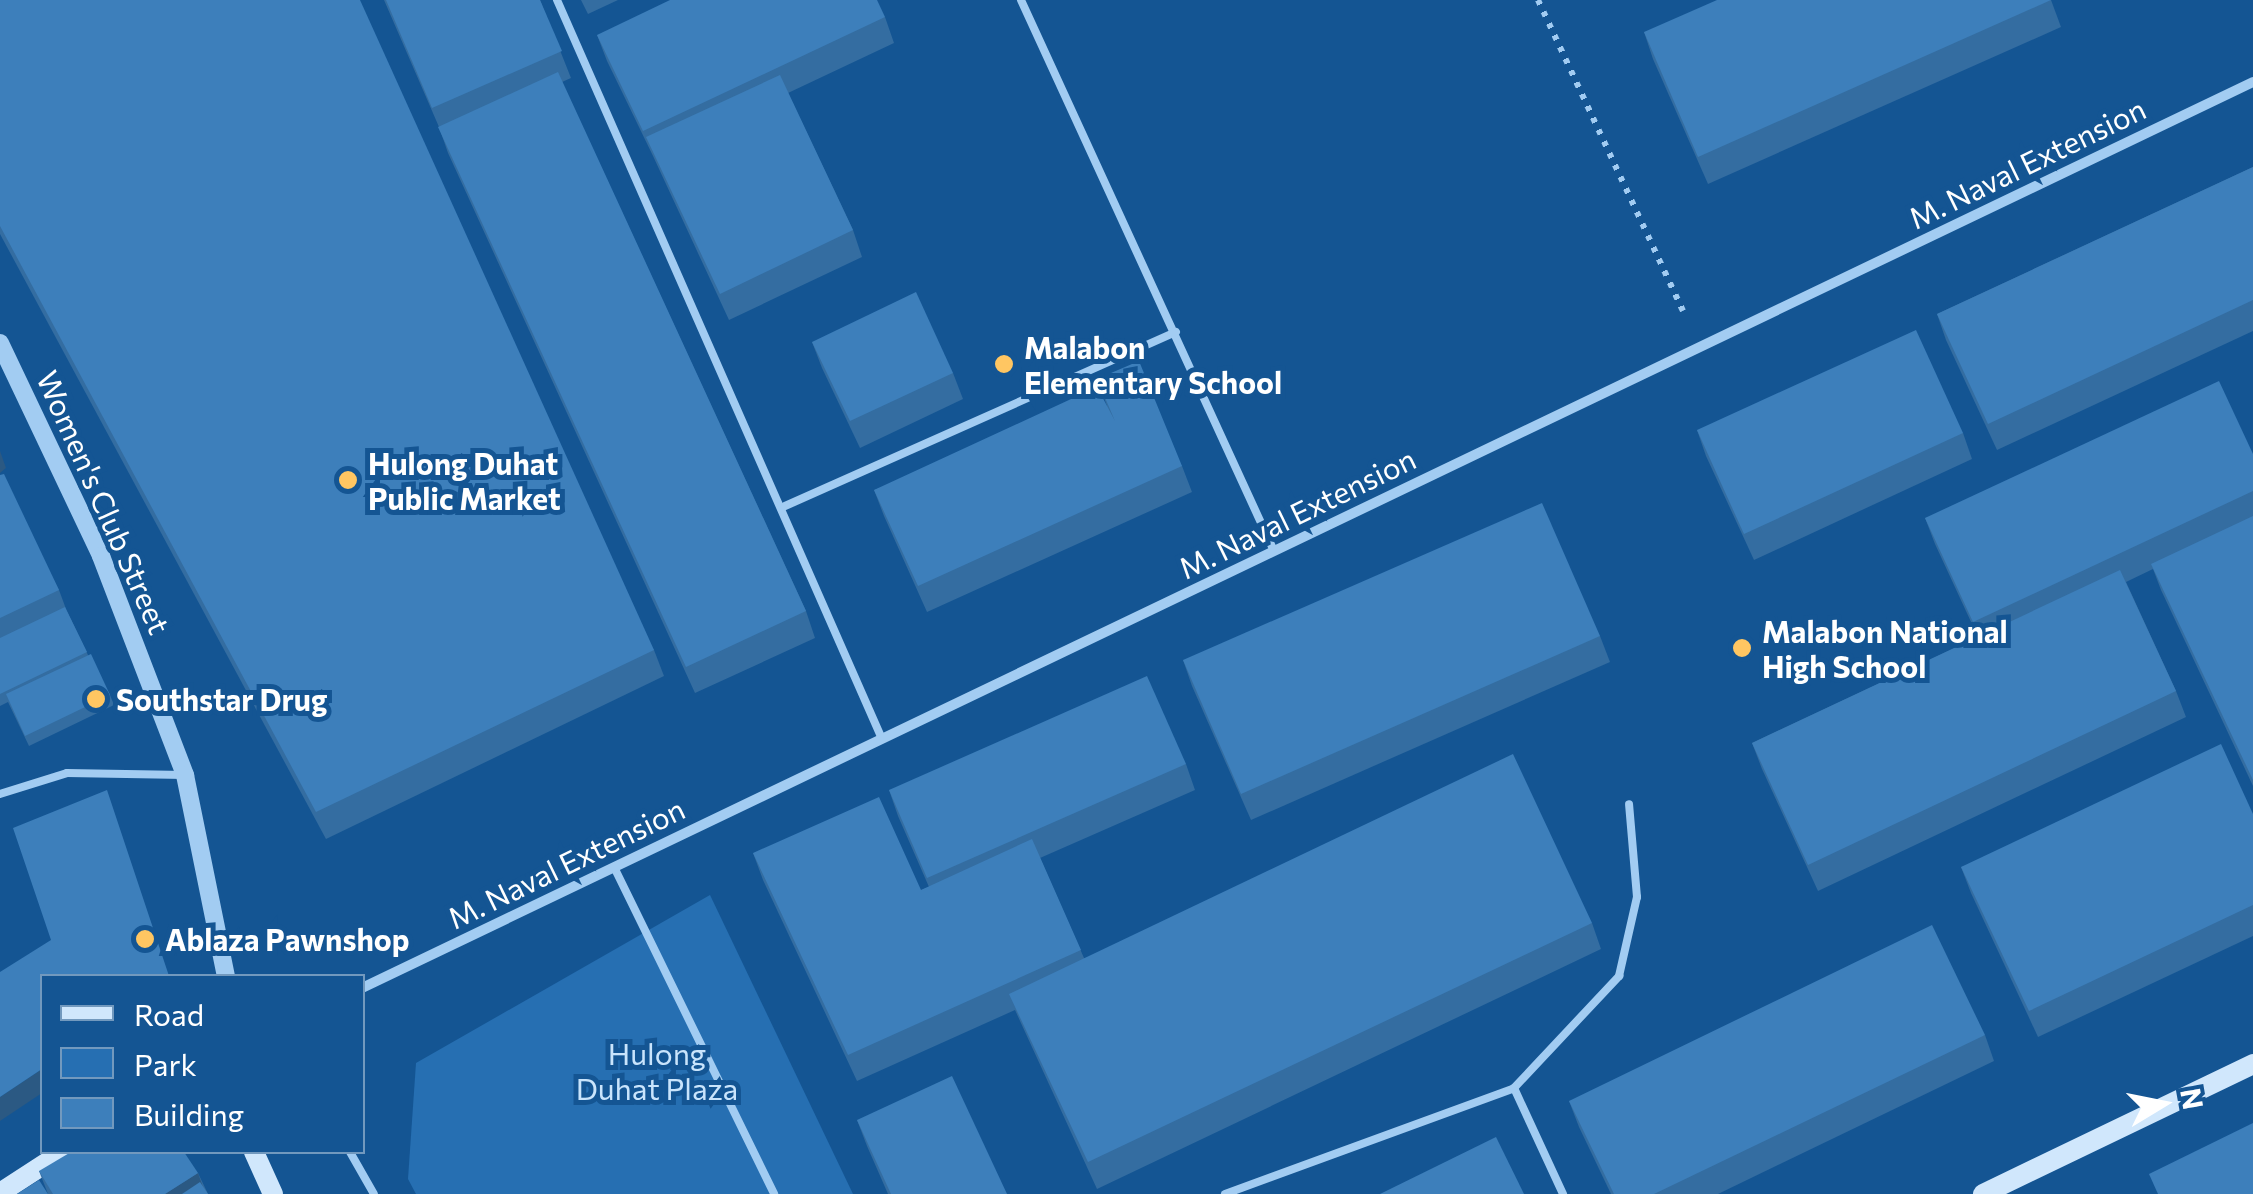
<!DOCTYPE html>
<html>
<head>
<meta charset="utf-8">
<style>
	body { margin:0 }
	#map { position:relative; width:2253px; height:1194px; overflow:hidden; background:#145593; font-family:Commissioner,sans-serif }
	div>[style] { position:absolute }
	.green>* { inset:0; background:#266fb2 }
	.path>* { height:6px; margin-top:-3px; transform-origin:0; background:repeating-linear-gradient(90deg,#a2ccf2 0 5px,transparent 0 13px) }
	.service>* { height:8px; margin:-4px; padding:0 4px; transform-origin:4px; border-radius:4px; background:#a2ccf2 }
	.minor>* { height:10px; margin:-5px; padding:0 5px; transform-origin:5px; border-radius:5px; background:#a2ccf2 }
	.tertiary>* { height:18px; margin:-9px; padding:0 9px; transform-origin:9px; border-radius:9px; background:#a2ccf2 }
	.secondary>* { height:20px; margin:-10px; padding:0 10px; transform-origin:10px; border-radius:10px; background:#d0e7fc }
	.wall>* { inset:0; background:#346da1 }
	.shaded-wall>* { inset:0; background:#2b5983 }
	.building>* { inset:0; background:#3d7fbb }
	.dots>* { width:28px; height:28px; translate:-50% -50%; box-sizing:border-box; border:5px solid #145593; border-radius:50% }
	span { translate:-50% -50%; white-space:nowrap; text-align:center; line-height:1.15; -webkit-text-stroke:10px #145593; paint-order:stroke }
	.street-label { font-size:30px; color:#fff }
	.poi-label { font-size:30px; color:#fff; font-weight:700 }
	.left { translate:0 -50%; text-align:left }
	.park-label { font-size:30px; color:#c9e4fc }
	.legend { position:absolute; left:40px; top:974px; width:325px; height:180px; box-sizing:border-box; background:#145593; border:2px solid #7299be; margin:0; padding:12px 18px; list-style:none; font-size:30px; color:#fff }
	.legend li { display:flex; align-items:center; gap:20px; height:50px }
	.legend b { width:50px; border:2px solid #7299be }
	.north { position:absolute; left:2113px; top:1054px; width:100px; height:100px; -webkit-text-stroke:8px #145593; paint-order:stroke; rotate:80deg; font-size:28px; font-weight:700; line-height:40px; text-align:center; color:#fff }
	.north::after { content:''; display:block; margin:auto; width:35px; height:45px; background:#fff; clip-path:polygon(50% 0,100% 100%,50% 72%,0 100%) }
</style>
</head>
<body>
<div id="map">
	<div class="green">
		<i style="clip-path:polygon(710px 895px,853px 1194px,416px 1194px,408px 1179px,416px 1063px)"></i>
	</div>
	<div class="path">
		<i style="left:1538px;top:0;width:343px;rotate:65deg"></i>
	</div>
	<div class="service">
		<i style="left:557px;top:0;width:807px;rotate:66.26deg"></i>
		<i style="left:1021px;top:0;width:606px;rotate:65.34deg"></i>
		<i style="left:785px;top:506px;width:428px;rotate:-24deg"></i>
		<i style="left:0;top:794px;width:70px;rotate:-17.4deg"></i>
		<i style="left:67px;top:773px;width:118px;rotate:1deg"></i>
		<i style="left:614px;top:867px;width:364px;rotate:63.9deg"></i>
		<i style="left:350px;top:1152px;width:48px;rotate:60.3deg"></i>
		<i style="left:1225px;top:1194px;width:308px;rotate:-20.1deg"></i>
		<i style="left:1563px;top:1194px;width:117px;rotate:-114.8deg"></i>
		<i style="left:1514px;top:1088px;width:154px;rotate:-46.8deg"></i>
		<i style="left:1619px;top:976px;width:81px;rotate:-77.2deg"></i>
		<i style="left:1637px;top:897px;width:93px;rotate:-94.9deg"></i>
	</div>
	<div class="minor">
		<i style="left:362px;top:988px;width:2097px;rotate:-25.6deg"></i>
	</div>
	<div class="tertiary">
		<i style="left:0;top:343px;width:236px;rotate:64.6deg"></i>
		<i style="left:101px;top:556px;width:235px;rotate:69deg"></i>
		<i style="left:185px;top:775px;width:205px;rotate:78.5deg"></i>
	</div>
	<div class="secondary">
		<i style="left:254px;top:1152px;width:46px;rotate:65.7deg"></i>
		<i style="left:0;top:1193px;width:75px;rotate:-33.1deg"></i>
		<i style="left:1983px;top:1194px;width:300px;rotate:-25.7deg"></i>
	</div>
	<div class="wall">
		<i style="clip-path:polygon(0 0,654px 650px,664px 676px,326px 839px,0 234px)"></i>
		<i style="clip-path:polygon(384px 0,540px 0,571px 78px,562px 82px,806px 611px,815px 638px,695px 693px,448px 153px,439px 127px)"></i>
		<i style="clip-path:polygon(581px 0,618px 0,588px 14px)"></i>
		<i style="clip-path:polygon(2051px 0,2061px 27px,1708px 184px,1653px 59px,1644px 32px)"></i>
		<i style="clip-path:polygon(885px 17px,894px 43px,788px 93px,853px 230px,862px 257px,729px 320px,653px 156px,607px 61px,597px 35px)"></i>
		<i style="clip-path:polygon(2253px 167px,2253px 331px,1997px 450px,1946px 340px,1937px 314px)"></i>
		<i style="clip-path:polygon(812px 342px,953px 373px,963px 399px,860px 448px,822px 368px)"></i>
		<i style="clip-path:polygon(1097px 379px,1182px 466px,1192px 492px,927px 612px,884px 516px,874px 490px,1107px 406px)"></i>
		<i style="clip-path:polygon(1697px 430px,1963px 433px,1972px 459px,1754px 560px,1706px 456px)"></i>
		<i style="clip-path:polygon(2253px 454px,2253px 786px,2161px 590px,2153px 569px,2126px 582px,2176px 691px,2186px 717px,1818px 891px,1762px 769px,1752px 743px,1978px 637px,1935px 544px,1925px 518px)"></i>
		<i style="clip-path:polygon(0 475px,59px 590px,66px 609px,88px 655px,110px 695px,114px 705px,29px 746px,8px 702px,0 706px)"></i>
		<i style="clip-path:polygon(1600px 636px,1610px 662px,1251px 820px,1192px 686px,1183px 660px)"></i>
		<i style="clip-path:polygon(1186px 764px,1195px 790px,1040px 858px,1084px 958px,1592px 923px,1601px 949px,1097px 1189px,1015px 1010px,857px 1081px,763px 880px,753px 853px,921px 890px,929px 887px,898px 816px,889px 790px)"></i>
		<i style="clip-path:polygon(2253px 814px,2253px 936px,2038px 1037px,1971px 893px,1961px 867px)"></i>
		<i style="clip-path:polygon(1985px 1035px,1994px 1061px,1718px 1194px,1611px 1194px,1579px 1127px,1569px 1101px)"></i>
		<i style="clip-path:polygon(857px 1120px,1007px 1194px,888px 1194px,867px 1146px)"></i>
		<i style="clip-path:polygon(39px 1171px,198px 1173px,208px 1194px,48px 1194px)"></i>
	</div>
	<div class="shaded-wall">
		<i style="clip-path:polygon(0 451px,6px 468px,0 473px)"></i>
		<i style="clip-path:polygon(42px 1069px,42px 1093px,0 1121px,0 1097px)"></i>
		<i style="clip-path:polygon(198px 1173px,205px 1193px,203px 1194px,165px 1194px)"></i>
	</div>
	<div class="building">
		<i style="clip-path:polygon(0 0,360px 0,654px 650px,316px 812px,0 226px)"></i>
		<i style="clip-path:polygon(386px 0,540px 0,562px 51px,432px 108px)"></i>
		<i style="clip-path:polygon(670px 0,877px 0,885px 17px,643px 131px,597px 35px)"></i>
		<i style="clip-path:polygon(1717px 0,2051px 0,1698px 157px,1644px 32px)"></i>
		<i style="clip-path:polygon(558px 72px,806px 611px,686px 667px,438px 127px)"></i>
		<i style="clip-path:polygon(780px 75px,853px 230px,720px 294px,646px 137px)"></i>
		<i style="clip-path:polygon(2253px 167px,2253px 300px,1988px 424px,1937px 314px)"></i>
		<i style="clip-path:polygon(916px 292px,953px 373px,850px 421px,812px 342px)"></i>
		<i style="clip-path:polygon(1916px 330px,1963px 433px,1744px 534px,1697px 430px)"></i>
		<i style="clip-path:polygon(1139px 361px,1182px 466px,918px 586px,874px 490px,1097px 387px,1115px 421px,1097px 379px)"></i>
		<i style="clip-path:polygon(2219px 381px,2253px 454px,2253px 491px,1973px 622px,1925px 518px)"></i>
		<i style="clip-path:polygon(4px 474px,59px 590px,0 618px,0 475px)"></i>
		<i style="clip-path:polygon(1542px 503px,1600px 636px,1241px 794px,1183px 660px)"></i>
		<i style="clip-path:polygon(2253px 516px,2253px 780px,2151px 564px)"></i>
		<i style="clip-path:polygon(2120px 570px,2176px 691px,1808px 865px,1752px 743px)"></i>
		<i style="clip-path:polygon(65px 607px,87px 652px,0 694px,0 638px)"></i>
		<i style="clip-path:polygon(91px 654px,110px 695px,25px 736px,6px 694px)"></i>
		<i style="clip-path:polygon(1147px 676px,1186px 764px,927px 878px,889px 790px)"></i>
		<i style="clip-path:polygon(2221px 744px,2253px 814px,2253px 905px,2029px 1011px,1961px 867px)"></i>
		<i style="clip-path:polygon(1513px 754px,1592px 923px,1088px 1162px,1009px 994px)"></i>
		<i style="clip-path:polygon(107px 790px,169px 976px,42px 976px,42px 1069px,0 1097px,0 972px,51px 940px,13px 828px)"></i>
		<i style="clip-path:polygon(879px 797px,921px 890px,1032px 839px,1081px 950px,848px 1055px,753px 853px)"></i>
		<i style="clip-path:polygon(1932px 925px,1985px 1035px,1654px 1194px,1614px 1194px,1569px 1101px)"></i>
		<i style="clip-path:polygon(952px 1076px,1007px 1194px,891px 1194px,857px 1120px)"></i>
		<i style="clip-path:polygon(2253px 1123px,2253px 1194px,2158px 1194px,2149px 1174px)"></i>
		<i style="clip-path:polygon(1496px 1137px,1524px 1194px,1380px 1194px)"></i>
		<i style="clip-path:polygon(71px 1152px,184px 1152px,198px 1173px,165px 1194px,53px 1194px,39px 1171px)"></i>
		<i style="clip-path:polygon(39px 1180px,48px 1194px,17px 1194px)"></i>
		<i style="clip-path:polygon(200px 1182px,208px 1194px,182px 1194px)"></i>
	</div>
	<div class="dots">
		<i style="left:1004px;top:364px;background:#ffc662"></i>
		<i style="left:348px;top:480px;background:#ffc662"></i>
		<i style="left:1742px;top:648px;background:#ffc662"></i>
		<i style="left:96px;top:699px;background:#ffc662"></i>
		<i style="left:145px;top:939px;background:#ffc662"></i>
	</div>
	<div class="street-label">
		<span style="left:2027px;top:163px;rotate:-26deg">M. Naval Extension</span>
		<span style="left:104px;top:502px;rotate:66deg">Women's Club Street</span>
		<span style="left:1297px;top:513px;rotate:-26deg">M. Naval Extension</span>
		<span style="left:566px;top:863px;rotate:-26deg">M. Naval Extension</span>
	</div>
	<div class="poi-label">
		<span class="left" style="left:1024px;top:364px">Malabon<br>Elementary School</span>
		<span class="left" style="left:368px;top:480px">Hulong Duhat<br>Public Market</span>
		<span class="left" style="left:1762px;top:648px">Malabon National<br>High School</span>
		<span class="left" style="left:116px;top:699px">Southstar Drug</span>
		<span class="left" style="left:165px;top:939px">Ablaza Pawnshop</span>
	</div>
	<div class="park-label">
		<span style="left:657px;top:1070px">Hulong<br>Duhat Plaza</span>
	</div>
	<ul class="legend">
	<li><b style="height:12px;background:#d0e7fc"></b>Road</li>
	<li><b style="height:28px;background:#266fb2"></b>Park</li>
	<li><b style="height:28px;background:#3d7fbb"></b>Building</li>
	</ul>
	<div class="north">N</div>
</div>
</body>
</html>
